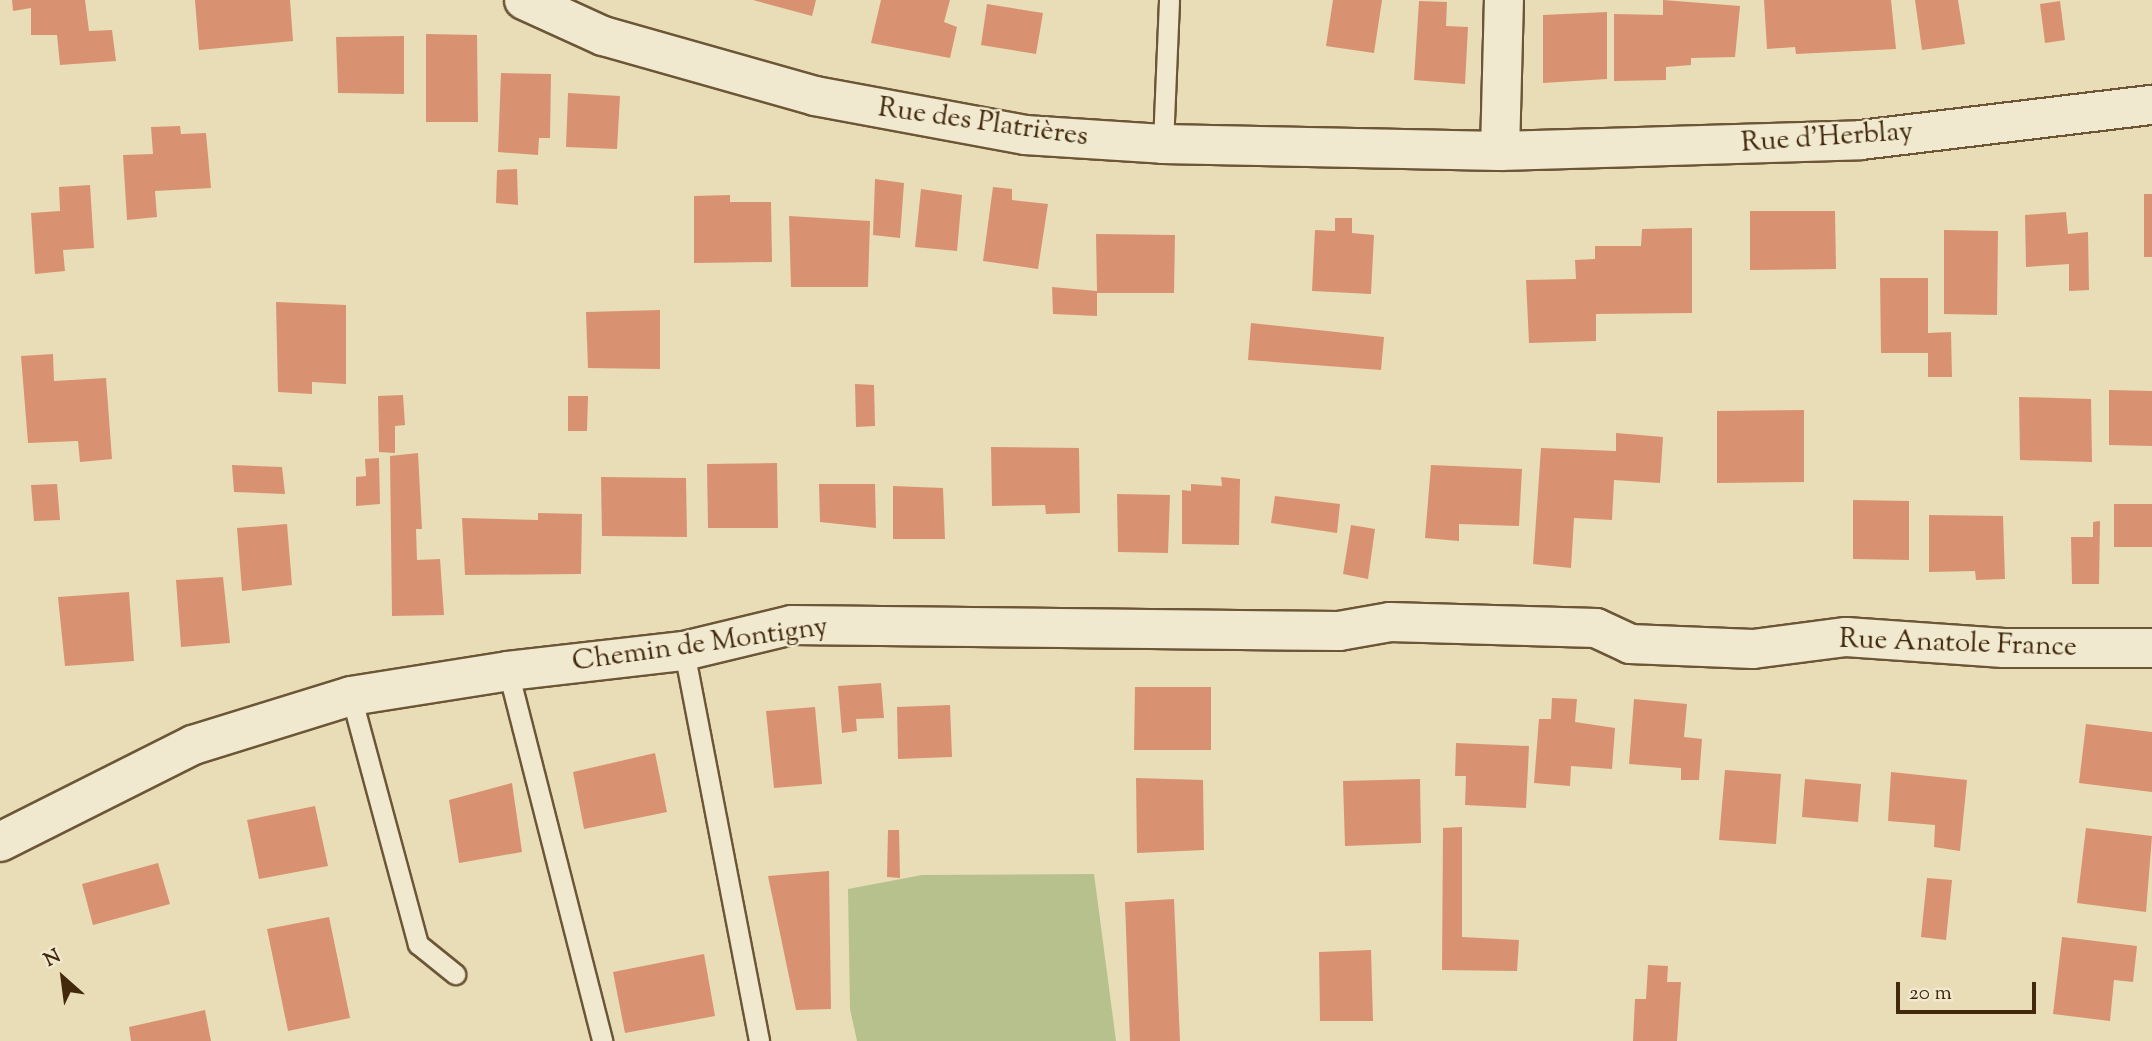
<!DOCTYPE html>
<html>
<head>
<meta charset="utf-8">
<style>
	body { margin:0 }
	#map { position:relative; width:2152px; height:1041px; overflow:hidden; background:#e8ddb6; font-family:"Sorts Mill Goudy",serif }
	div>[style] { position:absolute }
	.green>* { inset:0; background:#b6c18e }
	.building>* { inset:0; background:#d99271 }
	.roads { filter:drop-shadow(2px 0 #6c5636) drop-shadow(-2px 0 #6c5636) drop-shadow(0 2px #6c5636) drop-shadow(0 -2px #6c5636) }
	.service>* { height:19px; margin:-9.5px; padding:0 9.5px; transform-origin:9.5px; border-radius:9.5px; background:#f0e9d0 }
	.minor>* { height:38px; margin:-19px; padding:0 19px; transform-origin:19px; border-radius:19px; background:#f0e9d0 }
	.secondary>* { height:38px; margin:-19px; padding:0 19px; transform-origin:19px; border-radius:19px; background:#f0e9d0 }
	span { translate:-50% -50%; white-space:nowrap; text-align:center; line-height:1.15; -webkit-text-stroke:5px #f0e9d0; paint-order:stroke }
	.street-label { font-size:28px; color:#42290c }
	.north { position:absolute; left:28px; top:943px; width:70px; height:70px; -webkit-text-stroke:5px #f0e9d0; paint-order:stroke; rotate:332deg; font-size:19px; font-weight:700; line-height:28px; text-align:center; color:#42290c }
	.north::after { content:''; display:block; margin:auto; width:24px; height:32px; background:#42290c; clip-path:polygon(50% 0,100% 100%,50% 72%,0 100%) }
	.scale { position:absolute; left:1896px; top:982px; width:140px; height:32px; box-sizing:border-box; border:4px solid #42290c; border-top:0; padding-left:9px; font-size:21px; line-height:24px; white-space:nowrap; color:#42290c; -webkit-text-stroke:5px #f0e9d0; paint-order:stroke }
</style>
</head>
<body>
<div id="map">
	<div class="green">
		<i style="clip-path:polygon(1094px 874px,1116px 1041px,857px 1041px,850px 1009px,848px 889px,922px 875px)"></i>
	</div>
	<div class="building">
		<i style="clip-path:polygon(12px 0,85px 0,89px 31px,112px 30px,116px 61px,60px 65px,57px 35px,31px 35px,31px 8px,13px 11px)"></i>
		<i style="clip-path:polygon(195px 0,290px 0,293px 41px,199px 50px)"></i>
		<i style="clip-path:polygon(753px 0,816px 0,812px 16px)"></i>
		<i style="clip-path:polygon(881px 0,950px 0,944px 22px,957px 27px,950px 58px,871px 43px)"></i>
		<i style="clip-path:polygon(1333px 0,1382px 0,1374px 53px,1326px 46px)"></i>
		<i style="clip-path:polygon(1663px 0,1740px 6px,1735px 57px,1691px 58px,1691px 65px,1666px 67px,1666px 80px,1614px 81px,1614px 14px,1663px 15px)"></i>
		<i style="clip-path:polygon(1764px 0,1891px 0,1896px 49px,1796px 54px,1795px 47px,1767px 49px)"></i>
		<i style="clip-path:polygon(1915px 0,1958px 0,1965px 44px,1922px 50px)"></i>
		<i style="clip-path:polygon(1419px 1px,1447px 2px,1446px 26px,1468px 27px,1465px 84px,1414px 80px)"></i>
		<i style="clip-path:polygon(2060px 1px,2065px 40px,2045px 43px,2040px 4px)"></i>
		<i style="clip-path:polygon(987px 4px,1043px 13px,1036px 54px,981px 45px)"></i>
		<i style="clip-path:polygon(1607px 12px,1607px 79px,1543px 83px,1543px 15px)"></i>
		<i style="clip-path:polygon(426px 34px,477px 35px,478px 122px,426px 122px)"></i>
		<i style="clip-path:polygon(404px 36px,404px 94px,338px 93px,336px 37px)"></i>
		<i style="clip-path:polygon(501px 73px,551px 74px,550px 138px,539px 138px,538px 155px,498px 152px)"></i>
		<i style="clip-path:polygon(568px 93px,620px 96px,617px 149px,566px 147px)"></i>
		<i style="clip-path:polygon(180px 126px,181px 134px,206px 133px,211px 188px,155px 191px,157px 217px,127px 220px,123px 155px,153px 154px,151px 127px)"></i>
		<i style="clip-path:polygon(517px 169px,518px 205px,496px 203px,497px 170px)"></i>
		<i style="clip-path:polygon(875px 179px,904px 183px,900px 238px,873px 235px)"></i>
		<i style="clip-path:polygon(90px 185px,94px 248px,63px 250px,65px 271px,35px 274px,31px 213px,60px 211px,59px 187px)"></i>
		<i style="clip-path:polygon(993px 187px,1012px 189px,1012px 200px,1048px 204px,1038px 269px,983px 261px)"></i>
		<i style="clip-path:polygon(921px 189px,962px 195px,957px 251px,915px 247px)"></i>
		<i style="clip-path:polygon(2144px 194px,2152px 194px,2152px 257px,2144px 257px)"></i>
		<i style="clip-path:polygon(730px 195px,730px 202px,771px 202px,772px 262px,694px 263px,694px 196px)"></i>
		<i style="clip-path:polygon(1750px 211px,1835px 211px,1836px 269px,1750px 270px)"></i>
		<i style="clip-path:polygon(2066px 212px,2068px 234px,2088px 232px,2089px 290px,2069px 291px,2069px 264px,2026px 267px,2025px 215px)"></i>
		<i style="clip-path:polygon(789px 216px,870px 221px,868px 287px,791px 287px)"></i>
		<i style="clip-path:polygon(1335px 218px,1352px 218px,1352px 233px,1374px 235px,1371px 294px,1312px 291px,1315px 230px,1335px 231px)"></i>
		<i style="clip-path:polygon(1692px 228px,1692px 313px,1596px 314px,1596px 341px,1529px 343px,1526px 280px,1576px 279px,1575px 260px,1595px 259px,1595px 246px,1641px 246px,1642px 229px)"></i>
		<i style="clip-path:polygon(1944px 230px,1998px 231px,1997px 315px,1944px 314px)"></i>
		<i style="clip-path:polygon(1096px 234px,1175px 235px,1174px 293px,1097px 293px,1097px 316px,1053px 314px,1052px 287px,1097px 291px)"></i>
		<i style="clip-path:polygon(1880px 278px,1928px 278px,1928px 333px,1951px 332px,1952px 377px,1928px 377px,1928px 353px,1881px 353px)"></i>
		<i style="clip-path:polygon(276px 302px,346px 305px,346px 384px,312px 382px,312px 394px,278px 392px)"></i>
		<i style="clip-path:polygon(660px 310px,660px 369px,588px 368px,586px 312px)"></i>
		<i style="clip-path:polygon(1251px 323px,1384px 337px,1381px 370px,1248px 360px)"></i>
		<i style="clip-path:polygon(53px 354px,54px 381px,106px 378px,112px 459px,80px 462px,78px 441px,28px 443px,21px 356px)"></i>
		<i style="clip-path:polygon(855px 384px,874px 385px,875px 426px,856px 427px)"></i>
		<i style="clip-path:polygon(2109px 390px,2152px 391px,2152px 446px,2109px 445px)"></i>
		<i style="clip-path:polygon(403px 395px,405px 425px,395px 426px,395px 453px,379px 452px,378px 396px)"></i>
		<i style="clip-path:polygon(568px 396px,588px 396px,587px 431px,568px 431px)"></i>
		<i style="clip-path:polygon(2019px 397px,2091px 399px,2092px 462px,2020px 460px)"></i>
		<i style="clip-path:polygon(1804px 410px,1804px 482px,1717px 483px,1717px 411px)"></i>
		<i style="clip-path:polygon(1616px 433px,1663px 437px,1660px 483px,1614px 480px,1612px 520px,1574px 518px,1571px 568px,1533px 564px,1541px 448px,1616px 451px)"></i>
		<i style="clip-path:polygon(991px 447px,1079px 448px,1080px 513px,1046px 514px,1045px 505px,992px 506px)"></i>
		<i style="clip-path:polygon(418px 453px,422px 529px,416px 529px,417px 560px,440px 559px,444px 615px,392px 616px,390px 456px)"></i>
		<i style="clip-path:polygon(379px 458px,380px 504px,356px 506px,356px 477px,366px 476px,365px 459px)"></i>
		<i style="clip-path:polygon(777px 463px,778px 528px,708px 528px,707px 464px)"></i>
		<i style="clip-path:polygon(232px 465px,282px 467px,285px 494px,234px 492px)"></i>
		<i style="clip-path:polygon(1431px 465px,1522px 469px,1519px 526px,1459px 524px,1459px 541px,1425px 538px)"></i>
		<i style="clip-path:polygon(601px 477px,686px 478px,687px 537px,602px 536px)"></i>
		<i style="clip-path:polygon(1221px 477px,1240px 479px,1239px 545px,1182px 544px,1182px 490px,1191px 491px,1191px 484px,1222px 486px)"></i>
		<i style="clip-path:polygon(57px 484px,60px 520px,34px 521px,31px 485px)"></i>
		<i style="clip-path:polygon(819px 484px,875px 484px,876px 528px,820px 522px)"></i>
		<i style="clip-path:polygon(893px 486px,943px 488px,945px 539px,893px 539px)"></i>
		<i style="clip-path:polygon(1117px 494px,1170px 495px,1168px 553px,1118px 552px)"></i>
		<i style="clip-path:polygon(1275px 496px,1340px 504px,1337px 533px,1271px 523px)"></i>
		<i style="clip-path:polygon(1853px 500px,1909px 501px,1909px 560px,1853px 559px)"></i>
		<i style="clip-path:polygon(2114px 504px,2152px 504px,2152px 547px,2114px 547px)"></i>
		<i style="clip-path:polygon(538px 513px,582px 514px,581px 574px,465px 575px,462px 518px,538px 520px)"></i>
		<i style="clip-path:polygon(1929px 515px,2003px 516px,2005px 579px,1976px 580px,1975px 571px,1929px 572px)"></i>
		<i style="clip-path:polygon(2100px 521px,2099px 584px,2072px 584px,2071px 537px,2093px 537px,2093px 522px)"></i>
		<i style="clip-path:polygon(287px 524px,292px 585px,242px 591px,237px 528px)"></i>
		<i style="clip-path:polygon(1351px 525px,1375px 529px,1368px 579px,1343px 574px)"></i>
		<i style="clip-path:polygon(223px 577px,230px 643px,181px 647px,176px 580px)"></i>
		<i style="clip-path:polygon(129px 592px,134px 661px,65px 666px,58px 597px)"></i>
		<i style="clip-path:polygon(881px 683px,884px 718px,856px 719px,857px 731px,842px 733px,838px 686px)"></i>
		<i style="clip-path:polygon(1135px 687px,1211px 687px,1211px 750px,1134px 750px)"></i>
		<i style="clip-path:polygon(1552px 698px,1577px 699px,1575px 722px,1615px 728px,1612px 769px,1571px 766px,1570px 786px,1534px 783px,1539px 719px,1551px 719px)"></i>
		<i style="clip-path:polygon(1634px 699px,1687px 704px,1684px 737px,1702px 739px,1699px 780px,1681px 780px,1681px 768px,1629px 764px)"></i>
		<i style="clip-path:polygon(950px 705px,952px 757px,898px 759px,897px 707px)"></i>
		<i style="clip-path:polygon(815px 707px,822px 784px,774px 788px,766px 711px)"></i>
		<i style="clip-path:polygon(2086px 724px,2152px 732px,2152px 792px,2079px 783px)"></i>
		<i style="clip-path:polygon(1456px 743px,1529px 746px,1526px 808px,1465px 805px,1466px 776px,1455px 776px)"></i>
		<i style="clip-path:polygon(655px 753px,667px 812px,584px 829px,573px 772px)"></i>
		<i style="clip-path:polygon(1725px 770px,1781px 774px,1776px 844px,1719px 840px)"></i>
		<i style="clip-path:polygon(1891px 772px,1967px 780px,1960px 851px,1934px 847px,1935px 825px,1888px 821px)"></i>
		<i style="clip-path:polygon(1136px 778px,1203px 780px,1204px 850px,1137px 853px)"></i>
		<i style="clip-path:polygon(1420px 779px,1421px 843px,1345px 846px,1343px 781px)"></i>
		<i style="clip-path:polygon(1805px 779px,1861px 784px,1858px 822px,1802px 817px)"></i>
		<i style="clip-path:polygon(512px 783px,522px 852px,459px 863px,449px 800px)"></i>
		<i style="clip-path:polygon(315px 806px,328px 866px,259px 879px,247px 820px)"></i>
		<i style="clip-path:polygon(1462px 827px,1462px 937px,1519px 940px,1517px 971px,1442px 970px,1443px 828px)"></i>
		<i style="clip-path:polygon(2086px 828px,2152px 836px,2146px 912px,2077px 903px)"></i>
		<i style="clip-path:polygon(888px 830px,899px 830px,900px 878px,887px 877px)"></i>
		<i style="clip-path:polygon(158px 863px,170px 904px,93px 925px,82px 884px)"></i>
		<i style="clip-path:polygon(829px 871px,831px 1009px,796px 1010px,768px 876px)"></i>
		<i style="clip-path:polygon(1927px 878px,1952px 880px,1946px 940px,1921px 937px)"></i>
		<i style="clip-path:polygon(1174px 899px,1180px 1041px,1130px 1041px,1125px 902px)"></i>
		<i style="clip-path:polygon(329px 917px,350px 1018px,288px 1031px,267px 929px)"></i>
		<i style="clip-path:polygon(2062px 937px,2137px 946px,2133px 982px,2114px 980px,2110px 1021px,2053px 1014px)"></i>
		<i style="clip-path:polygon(1371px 950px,1373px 1021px,1320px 1021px,1319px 952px)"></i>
		<i style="clip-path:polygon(704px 954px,715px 1016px,625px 1033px,613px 972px)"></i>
		<i style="clip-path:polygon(1648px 965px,1668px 966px,1667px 982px,1681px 982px,1677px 1041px,1633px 1041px,1635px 999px,1646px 999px)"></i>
		<i style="clip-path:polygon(205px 1010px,211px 1041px,131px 1041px,129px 1027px)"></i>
	</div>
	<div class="roads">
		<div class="service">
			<i style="left:1163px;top:144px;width:144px;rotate:-87.6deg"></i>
			<i style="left:684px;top:651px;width:397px;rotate:79.1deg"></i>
			<i style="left:508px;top:671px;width:382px;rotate:75.7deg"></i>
			<i style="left:351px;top:696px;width:257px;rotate:74.9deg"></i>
			<i style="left:418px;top:944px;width:48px;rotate:39deg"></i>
		</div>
		<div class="minor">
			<i style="left:1500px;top:151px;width:151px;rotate:-88.5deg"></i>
			<i style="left:0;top:842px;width:216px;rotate:-26.7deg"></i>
			<i style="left:193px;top:745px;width:165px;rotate:-17.2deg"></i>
			<i style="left:351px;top:696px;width:159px;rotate:-9deg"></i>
			<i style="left:508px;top:671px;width:177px;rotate:-6.5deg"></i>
			<i style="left:684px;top:651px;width:111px;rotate:-13.5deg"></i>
			<i style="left:792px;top:625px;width:547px;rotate:0.63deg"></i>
			<i style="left:1339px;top:631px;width:52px;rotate:-10deg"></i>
			<i style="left:1390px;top:622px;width:206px;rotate:1.7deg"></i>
			<i style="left:1596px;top:628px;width:38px;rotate:25deg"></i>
			<i style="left:1630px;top:644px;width:123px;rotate:2.3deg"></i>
			<i style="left:1753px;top:649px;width:94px;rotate:-7.4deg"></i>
			<i style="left:1846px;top:637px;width:158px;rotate:4deg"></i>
			<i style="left:2004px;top:648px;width:148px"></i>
		</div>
		<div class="secondary">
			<i style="left:524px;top:0;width:87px;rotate:24.5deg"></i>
			<i style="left:603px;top:36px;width:220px;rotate:15.8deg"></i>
			<i style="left:815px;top:96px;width:214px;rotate:10.5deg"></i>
			<i style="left:1025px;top:135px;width:138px;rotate:3.7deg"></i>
			<i style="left:1163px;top:144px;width:337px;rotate:1.2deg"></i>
			<i style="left:1500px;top:151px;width:361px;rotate:-1.7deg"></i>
			<i style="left:1861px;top:140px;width:293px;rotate:-6.9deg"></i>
		</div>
	</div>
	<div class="street-label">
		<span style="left:983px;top:123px;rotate:8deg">Rue des Platrières</span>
		<span style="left:1827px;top:138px;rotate:-4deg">Rue d'Herblay</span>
		<span style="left:1958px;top:644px;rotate:2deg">Rue Anatole France</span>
		<span style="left:700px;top:645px;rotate:-8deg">Chemin de Montigny</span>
	</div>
	<div class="north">N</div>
	<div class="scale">20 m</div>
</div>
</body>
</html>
